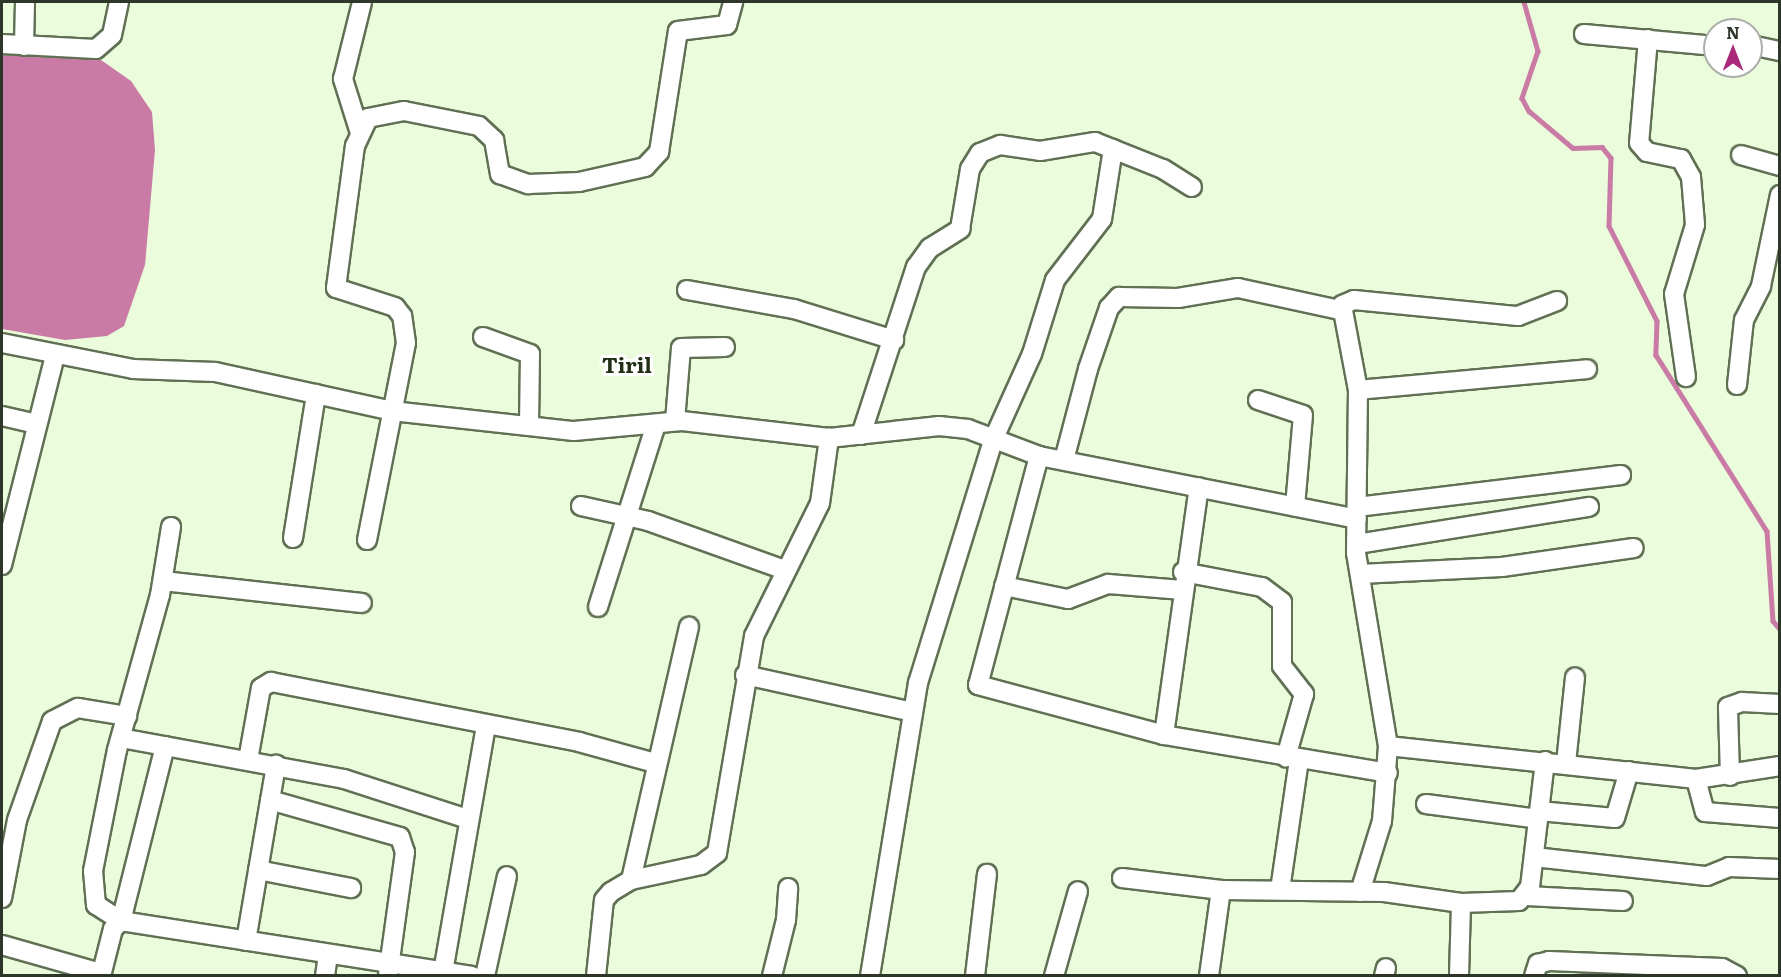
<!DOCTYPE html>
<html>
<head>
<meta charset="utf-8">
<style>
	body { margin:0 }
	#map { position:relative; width:1781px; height:977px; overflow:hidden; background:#eafcdc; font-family:Literata,serif }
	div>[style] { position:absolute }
	.water>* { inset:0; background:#ca7ba5 }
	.stream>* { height:4.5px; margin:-2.25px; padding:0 2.25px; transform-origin:2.25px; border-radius:2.25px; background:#ca7ba5 }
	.roads { filter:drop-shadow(2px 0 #607054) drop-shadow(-2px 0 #607054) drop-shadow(0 2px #607054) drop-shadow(0 -2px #607054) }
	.minor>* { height:18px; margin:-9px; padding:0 9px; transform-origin:9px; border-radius:9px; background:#fff }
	span { translate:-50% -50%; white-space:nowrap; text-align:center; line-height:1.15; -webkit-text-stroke:6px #fff; paint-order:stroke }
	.district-label { font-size:21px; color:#202e15; font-weight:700 }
	.frame { position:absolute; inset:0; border:3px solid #2e3529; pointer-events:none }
	.north { position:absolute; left:1703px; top:18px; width:60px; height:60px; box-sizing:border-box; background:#fff; border:2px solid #abaea9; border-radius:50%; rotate:0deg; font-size:16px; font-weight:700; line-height:24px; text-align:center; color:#2e3529 }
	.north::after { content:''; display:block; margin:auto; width:21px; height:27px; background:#aa2a79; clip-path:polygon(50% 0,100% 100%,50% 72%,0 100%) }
</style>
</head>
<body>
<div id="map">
	<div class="water">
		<i style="clip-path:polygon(2px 55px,101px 60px,131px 81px,152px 112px,155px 150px,145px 265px,124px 326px,107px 336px,65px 340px,2px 329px)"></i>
	</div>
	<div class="stream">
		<i style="left:1524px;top:2px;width:51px;rotate:74.1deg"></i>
		<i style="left:1538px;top:51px;width:50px;rotate:108.8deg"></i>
		<i style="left:1522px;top:98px;width:15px;rotate:62deg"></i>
		<i style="left:1529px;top:111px;width:57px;rotate:40.1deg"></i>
		<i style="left:1573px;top:148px;width:29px;rotate:-2deg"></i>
		<i style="left:1602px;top:147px;width:14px;rotate:51deg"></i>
		<i style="left:1611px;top:158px;width:68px;rotate:91.7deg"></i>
		<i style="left:1609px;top:226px;width:106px;rotate:63.2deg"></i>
		<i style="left:1657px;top:321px;width:34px;rotate:92deg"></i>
		<i style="left:1656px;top:355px;width:208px;rotate:57.8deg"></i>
		<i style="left:1767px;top:531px;width:90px;rotate:86.2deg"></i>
		<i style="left:1773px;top:621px;width:11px;rotate:49deg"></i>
	</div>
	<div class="roads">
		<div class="minor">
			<i style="left:1584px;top:34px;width:132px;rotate:5.2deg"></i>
			<i style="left:1648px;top:39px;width:104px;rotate:94.9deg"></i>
			<i style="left:1639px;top:143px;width:12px;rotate:48deg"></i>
			<i style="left:1647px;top:152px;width:35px;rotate:12deg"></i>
			<i style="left:1681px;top:159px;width:21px;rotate:61deg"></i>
			<i style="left:1691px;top:177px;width:48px;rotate:85.2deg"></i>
			<i style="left:1695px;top:225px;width:72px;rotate:106.9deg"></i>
			<i style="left:1674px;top:294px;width:84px;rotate:81.8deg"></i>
			<i style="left:2px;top:44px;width:94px;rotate:3deg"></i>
			<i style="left:96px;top:49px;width:21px;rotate:-41deg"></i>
			<i style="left:112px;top:35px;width:34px;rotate:-78deg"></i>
			<i style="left:1751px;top:45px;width:30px;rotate:12deg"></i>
			<i style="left:24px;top:46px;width:44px;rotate:-88.7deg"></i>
			<i style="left:360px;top:133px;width:57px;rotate:-107.5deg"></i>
			<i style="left:343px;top:79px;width:79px;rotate:-76.1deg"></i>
			<i style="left:1741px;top:155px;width:41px;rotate:15.8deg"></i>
			<i style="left:687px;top:290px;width:109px;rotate:10.1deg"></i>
			<i style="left:794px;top:309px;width:105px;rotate:17.2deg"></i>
			<i style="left:483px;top:337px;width:50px;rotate:19.9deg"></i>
			<i style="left:530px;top:354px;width:72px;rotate:90.8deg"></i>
			<i style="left:2px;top:343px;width:134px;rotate:11.2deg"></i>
			<i style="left:133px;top:369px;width:82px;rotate:2.1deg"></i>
			<i style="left:215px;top:372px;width:181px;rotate:12.4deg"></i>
			<i style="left:392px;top:411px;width:183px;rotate:6.3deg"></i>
			<i style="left:574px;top:431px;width:108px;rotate:-5.3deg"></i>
			<i style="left:682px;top:421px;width:148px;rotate:6.6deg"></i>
			<i style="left:829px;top:438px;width:111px;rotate:-6.2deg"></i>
			<i style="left:939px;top:426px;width:29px;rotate:6deg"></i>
			<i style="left:968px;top:429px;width:76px;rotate:20.8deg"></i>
			<i style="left:1039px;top:456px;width:324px;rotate:11.2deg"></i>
			<i style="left:1737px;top:385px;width:65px;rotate:-83.9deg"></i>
			<i style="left:1744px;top:320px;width:38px;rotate:-63deg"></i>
			<i style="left:1761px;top:286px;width:93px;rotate:-78.2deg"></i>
			<i style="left:1358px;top:390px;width:230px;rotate:-5.2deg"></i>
			<i style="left:1258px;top:400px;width:47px;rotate:18.4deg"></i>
			<i style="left:1303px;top:415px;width:92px;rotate:95deg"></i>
			<i style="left:2px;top:416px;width:35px;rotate:13deg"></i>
			<i style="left:675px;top:421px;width:73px;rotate:-85.3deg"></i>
			<i style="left:681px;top:348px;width:44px;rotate:-1.3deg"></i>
			<i style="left:861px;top:435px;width:177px;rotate:-71.9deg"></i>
			<i style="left:916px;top:267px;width:24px;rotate:-54deg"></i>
			<i style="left:930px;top:248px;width:36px;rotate:-32deg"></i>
			<i style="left:960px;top:229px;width:61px;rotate:-80.5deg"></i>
			<i style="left:970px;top:169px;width:19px;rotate:-58deg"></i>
			<i style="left:980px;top:153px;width:22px;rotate:-22deg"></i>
			<i style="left:1000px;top:145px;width:40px;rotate:8.5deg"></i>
			<i style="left:1040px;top:151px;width:56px;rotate:-9.3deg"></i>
			<i style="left:1095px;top:142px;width:73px;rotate:21.7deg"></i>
			<i style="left:1163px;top:169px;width:34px;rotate:32deg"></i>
			<i style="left:1039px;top:456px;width:237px;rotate:104.9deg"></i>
			<i style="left:978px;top:685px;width:193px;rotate:15deg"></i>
			<i style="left:1164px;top:735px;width:227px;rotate:9.6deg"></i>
			<i style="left:1064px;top:460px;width:94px;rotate:-75.2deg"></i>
			<i style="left:1088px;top:369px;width:65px;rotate:-71deg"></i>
			<i style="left:1109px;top:308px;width:15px;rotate:-48deg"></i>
			<i style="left:1119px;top:297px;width:59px;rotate:1deg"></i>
			<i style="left:1178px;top:298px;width:61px;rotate:-9.5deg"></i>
			<i style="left:1238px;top:288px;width:104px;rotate:12.2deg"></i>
			<i style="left:581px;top:506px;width:69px;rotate:12.6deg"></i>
			<i style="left:648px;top:521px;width:145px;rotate:19.7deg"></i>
			<i style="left:1357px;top:507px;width:266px;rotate:-6.9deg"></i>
			<i style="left:293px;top:538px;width:146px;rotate:-80.9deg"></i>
			<i style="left:367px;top:540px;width:201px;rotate:-78.8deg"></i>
			<i style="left:406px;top:343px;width:27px;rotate:-98deg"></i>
			<i style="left:402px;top:316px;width:11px;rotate:-128deg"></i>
			<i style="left:395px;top:307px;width:62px;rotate:-162.1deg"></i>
			<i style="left:336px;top:288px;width:143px;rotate:-82.4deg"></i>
			<i style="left:355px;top:146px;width:31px;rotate:-65deg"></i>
			<i style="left:368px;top:118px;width:37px;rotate:-11deg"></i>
			<i style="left:404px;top:111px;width:76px;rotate:11.3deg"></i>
			<i style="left:479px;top:126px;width:21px;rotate:43deg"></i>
			<i style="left:494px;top:140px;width:35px;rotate:80deg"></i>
			<i style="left:500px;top:174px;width:30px;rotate:20deg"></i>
			<i style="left:528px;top:184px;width:51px;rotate:-2.2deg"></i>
			<i style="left:579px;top:182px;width:68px;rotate:-12.8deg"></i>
			<i style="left:645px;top:167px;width:21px;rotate:-47deg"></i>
			<i style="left:659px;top:152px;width:122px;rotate:-81.1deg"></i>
			<i style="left:678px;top:31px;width:49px;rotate:-7deg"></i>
			<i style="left:727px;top:25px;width:24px;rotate:-75deg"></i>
			<i style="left:1357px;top:544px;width:235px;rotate:-9.1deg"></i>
			<i style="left:2px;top:565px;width:217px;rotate:-75.8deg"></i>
			<i style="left:1183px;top:572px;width:80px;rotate:10.8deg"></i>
			<i style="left:1262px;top:587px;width:25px;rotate:37deg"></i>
			<i style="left:1282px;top:602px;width:64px;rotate:90deg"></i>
			<i style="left:1282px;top:666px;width:36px;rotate:52deg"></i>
			<i style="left:1304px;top:694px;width:66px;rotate:105.9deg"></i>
			<i style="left:1360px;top:574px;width:142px;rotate:-2.8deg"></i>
			<i style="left:1502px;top:567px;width:133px;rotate:-8.2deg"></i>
			<i style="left:163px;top:581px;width:200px;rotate:6.3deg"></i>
			<i style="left:1004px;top:586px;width:65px;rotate:11.5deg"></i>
			<i style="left:1068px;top:599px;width:43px;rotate:-20.6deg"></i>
			<i style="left:1108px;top:584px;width:75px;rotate:4.6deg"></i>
			<i style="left:598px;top:607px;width:192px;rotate:-72.4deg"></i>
			<i style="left:745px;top:675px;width:172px;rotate:12.4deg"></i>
			<i style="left:1164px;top:735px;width:250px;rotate:-82deg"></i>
			<i style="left:121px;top:738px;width:227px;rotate:10.4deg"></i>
			<i style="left:344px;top:779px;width:130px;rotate:17.9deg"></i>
			<i style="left:165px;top:746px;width:180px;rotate:104.1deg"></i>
			<i style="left:121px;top:921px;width:30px;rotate:-147deg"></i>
			<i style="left:96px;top:905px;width:34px;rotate:-95deg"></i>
			<i style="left:93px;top:871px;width:123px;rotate:-78.8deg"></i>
			<i style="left:117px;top:750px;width:161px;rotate:-74.5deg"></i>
			<i style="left:160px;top:595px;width:69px;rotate:-80.8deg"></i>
			<i style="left:1388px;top:746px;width:310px;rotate:6.1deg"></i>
			<i style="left:1696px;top:779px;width:85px;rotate:-8.8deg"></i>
			<i style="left:248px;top:760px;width:73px;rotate:-79.8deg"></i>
			<i style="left:261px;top:688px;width:12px;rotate:-31deg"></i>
			<i style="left:271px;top:682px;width:314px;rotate:11deg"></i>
			<i style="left:579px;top:742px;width:79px;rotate:15.4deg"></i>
			<i style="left:1566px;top:763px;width:86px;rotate:-84deg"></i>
			<i style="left:1730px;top:776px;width:69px;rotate:-91.7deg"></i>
			<i style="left:1728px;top:707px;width:15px;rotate:-20deg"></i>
			<i style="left:1742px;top:702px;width:38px;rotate:3deg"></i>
			<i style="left:1696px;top:779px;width:34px;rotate:75deg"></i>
			<i style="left:1705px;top:812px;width:75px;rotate:4.6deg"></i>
			<i style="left:270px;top:800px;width:135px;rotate:15.9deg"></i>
			<i style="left:400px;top:837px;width:16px;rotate:72deg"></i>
			<i style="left:405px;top:852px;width:123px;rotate:97.9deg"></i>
			<i style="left:1426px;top:804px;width:113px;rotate:7.6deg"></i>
			<i style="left:1539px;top:811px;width:76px;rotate:5.3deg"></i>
			<i style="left:1615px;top:818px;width:49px;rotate:-73.4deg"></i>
			<i style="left:1534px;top:857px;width:174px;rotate:6.3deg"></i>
			<i style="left:1707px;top:876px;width:24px;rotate:-22deg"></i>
			<i style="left:1729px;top:867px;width:51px;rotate:2.2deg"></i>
			<i style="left:258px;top:870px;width:95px;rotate:11deg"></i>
			<i style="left:1122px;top:878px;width:100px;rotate:6.9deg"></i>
			<i style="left:631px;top:880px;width:260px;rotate:-77.1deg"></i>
			<i style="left:1280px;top:890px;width:132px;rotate:-81.7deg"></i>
			<i style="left:1360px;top:892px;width:74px;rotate:-72.8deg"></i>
			<i style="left:1382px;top:821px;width:75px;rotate:-85.4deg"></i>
			<i style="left:1388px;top:746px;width:196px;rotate:-99.4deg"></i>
			<i style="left:1356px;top:553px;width:163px;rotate:-89.3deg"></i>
			<i style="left:1358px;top:390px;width:86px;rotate:-100.7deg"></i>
			<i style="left:1342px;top:305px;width:13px;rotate:-23deg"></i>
			<i style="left:1354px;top:300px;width:165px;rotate:5.6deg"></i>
			<i style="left:1518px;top:316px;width:42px;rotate:-21deg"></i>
			<i style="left:1527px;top:896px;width:96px;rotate:3deg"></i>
			<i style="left:2px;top:898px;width:79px;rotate:-79.1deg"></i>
			<i style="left:17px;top:820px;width:105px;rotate:-70.5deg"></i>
			<i style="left:52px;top:721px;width:29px;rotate:-27deg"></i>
			<i style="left:78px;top:708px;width:50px;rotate:9.3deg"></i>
			<i style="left:246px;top:941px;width:179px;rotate:-80.3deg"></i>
			<i style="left:2px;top:945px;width:103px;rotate:15.8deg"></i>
			<i style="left:443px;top:972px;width:250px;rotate:-80.1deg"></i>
			<i style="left:101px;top:976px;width:49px;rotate:-75.7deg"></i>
			<i style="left:113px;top:929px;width:11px;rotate:-45deg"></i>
			<i style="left:121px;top:921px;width:355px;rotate:8.9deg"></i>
			<i style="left:325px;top:976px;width:22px;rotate:-82deg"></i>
			<i style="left:485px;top:976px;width:102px;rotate:-77.6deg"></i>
			<i style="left:596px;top:976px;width:76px;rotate:-84deg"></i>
			<i style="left:604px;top:900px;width:11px;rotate:-49deg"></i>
			<i style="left:611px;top:892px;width:23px;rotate:-31deg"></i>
			<i style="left:631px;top:880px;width:72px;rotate:-12.1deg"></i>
			<i style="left:701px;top:865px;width:20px;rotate:-37deg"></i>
			<i style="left:717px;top:853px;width:220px;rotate:-80.3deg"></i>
			<i style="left:754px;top:636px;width:148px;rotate:-63.6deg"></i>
			<i style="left:820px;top:503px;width:66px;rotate:-82.1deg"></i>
			<i style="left:772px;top:976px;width:58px;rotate:-76deg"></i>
			<i style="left:786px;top:920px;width:32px;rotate:-86deg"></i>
			<i style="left:870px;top:976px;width:297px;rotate:-80.7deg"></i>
			<i style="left:918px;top:683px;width:257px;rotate:-72.8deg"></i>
			<i style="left:994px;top:438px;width:92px;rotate:-65.7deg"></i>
			<i style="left:1032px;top:354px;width:77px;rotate:-72.7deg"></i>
			<i style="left:1055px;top:280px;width:77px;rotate:-52.4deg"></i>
			<i style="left:1102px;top:219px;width:71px;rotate:-81.1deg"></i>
			<i style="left:975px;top:976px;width:103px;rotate:-83.3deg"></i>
			<i style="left:1054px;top:976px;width:88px;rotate:-74.2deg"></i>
			<i style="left:1209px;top:976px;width:87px;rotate:-82.1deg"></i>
			<i style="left:1221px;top:890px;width:163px;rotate:0.7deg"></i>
			<i style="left:1384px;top:892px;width:78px;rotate:8.1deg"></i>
			<i style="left:1384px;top:976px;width:8px;rotate:-76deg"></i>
			<i style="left:1459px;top:976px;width:73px;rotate:-88.4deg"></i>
			<i style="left:1461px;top:903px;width:58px;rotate:-2deg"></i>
			<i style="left:1519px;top:901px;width:18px;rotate:-52deg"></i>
			<i style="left:1530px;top:887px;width:127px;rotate:-83.2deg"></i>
			<i style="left:1534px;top:976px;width:13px;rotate:-72deg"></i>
			<i style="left:1538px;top:964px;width:11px;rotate:-15deg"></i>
			<i style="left:1549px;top:961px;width:173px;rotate:2.3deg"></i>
			<i style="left:1722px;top:968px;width:17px;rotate:28deg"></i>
		</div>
	</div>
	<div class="district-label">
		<span style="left:627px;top:364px">Tiril</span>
	</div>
	<div class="frame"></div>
	<div class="north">N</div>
</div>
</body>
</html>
